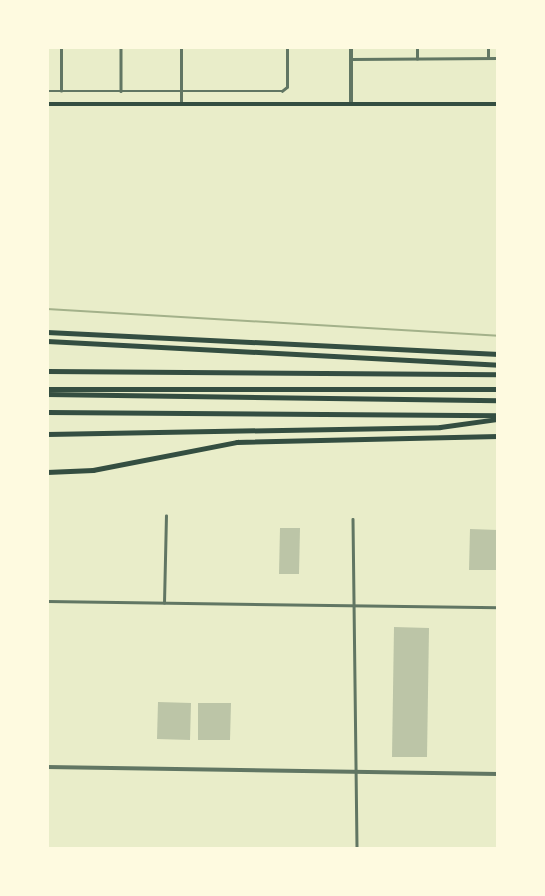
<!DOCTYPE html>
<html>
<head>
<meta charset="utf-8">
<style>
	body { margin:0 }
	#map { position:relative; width:545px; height:896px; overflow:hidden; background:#e9edc9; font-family:"Open Sans",sans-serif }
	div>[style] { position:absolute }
	.stream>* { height:2px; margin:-1px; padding:0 1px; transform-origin:1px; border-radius:1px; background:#a3b18a }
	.building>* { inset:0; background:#bcc5a7 }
	.minor>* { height:2.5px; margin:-1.25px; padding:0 1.25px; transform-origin:1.25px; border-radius:1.25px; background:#617663 }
	.tertiary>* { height:3.5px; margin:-1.75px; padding:0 1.75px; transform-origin:1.75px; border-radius:1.75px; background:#617663 }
	.secondary>* { height:4.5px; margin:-2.25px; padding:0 2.25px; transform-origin:2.25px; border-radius:2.25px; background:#344e41 }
	.primary>* { height:4.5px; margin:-2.25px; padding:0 2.25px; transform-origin:2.25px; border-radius:2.25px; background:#344e41 }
	.motorway>* { height:5px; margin:-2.5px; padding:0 2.5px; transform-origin:2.5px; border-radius:2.5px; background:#344e41 }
	span { translate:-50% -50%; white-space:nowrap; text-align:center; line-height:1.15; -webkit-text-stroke:5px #fefae0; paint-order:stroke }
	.frame { position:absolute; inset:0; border:49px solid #fefae0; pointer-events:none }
</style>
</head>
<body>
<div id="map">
	<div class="stream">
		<i style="left:47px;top:309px;width:452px;rotate:3.4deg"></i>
	</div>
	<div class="building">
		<i style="clip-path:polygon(280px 528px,300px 528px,299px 574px,279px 574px)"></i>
		<i style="clip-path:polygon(470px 529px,498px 530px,498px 570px,469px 570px)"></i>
		<i style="clip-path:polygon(394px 627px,429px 628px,427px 757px,392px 757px)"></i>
		<i style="clip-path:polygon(158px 702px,191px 703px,190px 740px,157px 739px)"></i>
		<i style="clip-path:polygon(198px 703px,231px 703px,230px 740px,198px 740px)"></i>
	</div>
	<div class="minor">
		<i style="left:121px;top:47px;width:44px;rotate:90deg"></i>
		<i style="left:488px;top:58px;width:11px;rotate:-90deg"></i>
		<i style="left:351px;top:59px;width:147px;rotate:-0.4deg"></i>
		<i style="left:417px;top:59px;width:12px;rotate:-90deg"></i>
		<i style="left:47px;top:91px;width:235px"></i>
		<i style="left:282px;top:91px;width:6px;rotate:-39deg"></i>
		<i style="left:287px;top:87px;width:40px;rotate:-90deg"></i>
		<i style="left:61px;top:91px;width:44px;rotate:-90deg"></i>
		<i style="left:181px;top:104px;width:57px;rotate:-90deg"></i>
		<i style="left:353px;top:519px;width:330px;rotate:89.3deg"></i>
		<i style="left:47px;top:601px;width:451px;rotate:0.8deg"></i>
		<i style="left:164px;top:603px;width:87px;rotate:-88.7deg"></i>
	</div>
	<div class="tertiary">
		<i style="left:351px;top:104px;width:57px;rotate:-90deg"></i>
		<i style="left:47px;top:767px;width:451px;rotate:0.9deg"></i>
	</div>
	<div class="secondary">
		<i style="left:47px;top:332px;width:452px;rotate:2.8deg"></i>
		<i style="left:47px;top:472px;width:46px;rotate:-2.5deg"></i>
		<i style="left:93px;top:470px;width:147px;rotate:-11deg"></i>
		<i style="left:237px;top:442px;width:261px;rotate:-1.3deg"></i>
	</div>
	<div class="primary">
		<i style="left:47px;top:104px;width:451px"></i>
	</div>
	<div class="motorway">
		<i style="left:47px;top:341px;width:452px;rotate:3deg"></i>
		<i style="left:47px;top:371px;width:451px;rotate:0.4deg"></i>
		<i style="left:47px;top:389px;width:451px"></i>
		<i style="left:47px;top:394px;width:451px;rotate:0.8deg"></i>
		<i style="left:47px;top:412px;width:451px;rotate:0.4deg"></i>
		<i style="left:47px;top:434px;width:393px;rotate:-1deg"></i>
		<i style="left:440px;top:427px;width:59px;rotate:-7.9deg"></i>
	</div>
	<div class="frame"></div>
</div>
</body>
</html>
